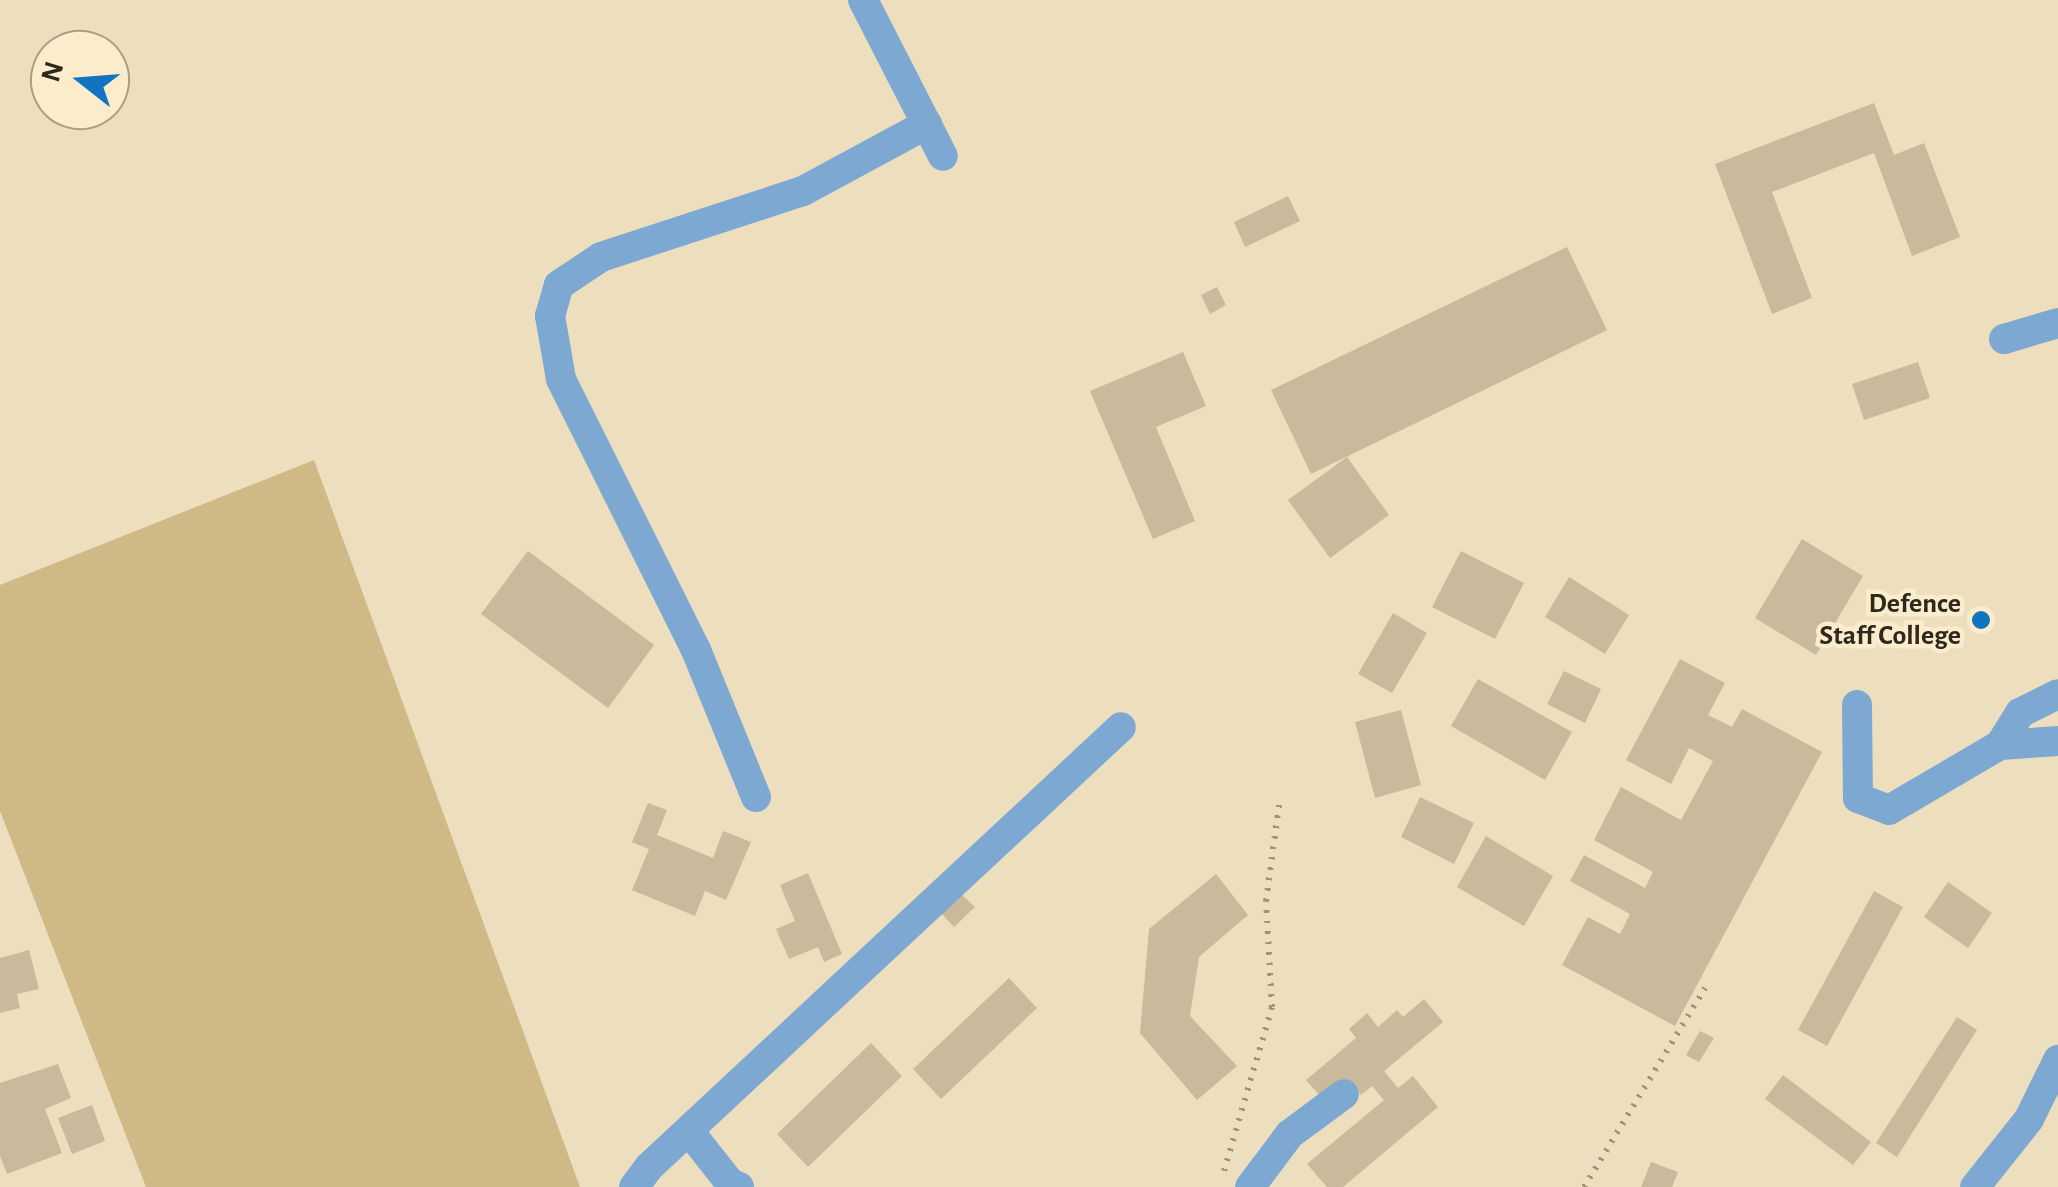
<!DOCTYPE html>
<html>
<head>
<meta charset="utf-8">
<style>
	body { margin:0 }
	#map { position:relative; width:2058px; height:1187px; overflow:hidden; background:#eddfbe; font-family:"Alegreya Sans",sans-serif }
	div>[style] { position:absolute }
	.green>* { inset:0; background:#cfb987 }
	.building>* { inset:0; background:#c8ba9a }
	.path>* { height:6px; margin-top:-3px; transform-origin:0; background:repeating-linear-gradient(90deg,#9e937b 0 2.5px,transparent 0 10.5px) }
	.minor>* { height:30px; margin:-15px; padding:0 15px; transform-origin:15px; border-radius:15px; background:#7da8d2 }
	.dots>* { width:28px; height:28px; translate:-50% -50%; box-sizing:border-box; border:5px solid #fbeccb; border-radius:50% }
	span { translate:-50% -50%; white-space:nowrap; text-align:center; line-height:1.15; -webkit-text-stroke:9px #fbeccb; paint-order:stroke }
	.poi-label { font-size:28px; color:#2f291d; font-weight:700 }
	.right { translate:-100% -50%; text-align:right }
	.north { position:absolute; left:30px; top:30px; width:100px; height:100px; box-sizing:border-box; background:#fbeccb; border:2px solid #a99e85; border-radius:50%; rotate:287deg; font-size:28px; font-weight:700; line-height:40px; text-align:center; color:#2f291d }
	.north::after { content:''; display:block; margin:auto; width:35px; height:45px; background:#1174c0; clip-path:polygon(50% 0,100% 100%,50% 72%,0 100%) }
</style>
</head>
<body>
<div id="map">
	<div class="green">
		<i style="clip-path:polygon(314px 460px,580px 1187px,146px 1187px,0 811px,0 585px)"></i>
	</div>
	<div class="building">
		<i style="clip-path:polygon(1874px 103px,1894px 155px,1924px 143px,1960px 237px,1912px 256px,1874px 153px,1772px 192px,1812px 298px,1772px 314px,1715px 164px)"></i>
		<i style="clip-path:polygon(1288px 196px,1300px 221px,1245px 247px,1234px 222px)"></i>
		<i style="clip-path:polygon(1567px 247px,1607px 330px,1311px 474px,1271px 390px)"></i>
		<i style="clip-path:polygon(1217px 287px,1226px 305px,1210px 314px,1201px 295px)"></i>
		<i style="clip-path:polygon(1183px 352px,1206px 406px,1156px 427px,1195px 521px,1153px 539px,1090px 391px)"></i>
		<i style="clip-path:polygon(1918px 362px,1930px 398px,1864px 420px,1852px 384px)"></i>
		<i style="clip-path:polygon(1347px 457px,1389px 515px,1330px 558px,1288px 500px)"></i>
		<i style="clip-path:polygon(1802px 539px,1863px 576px,1816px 655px,1755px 618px)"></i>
		<i style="clip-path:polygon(528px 551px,654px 645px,608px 708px,481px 614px)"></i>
		<i style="clip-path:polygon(1461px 551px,1524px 583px,1495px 639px,1432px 607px)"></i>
		<i style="clip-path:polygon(1569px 577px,1629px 615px,1605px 654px,1545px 617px)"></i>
		<i style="clip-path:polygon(1393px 613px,1427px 633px,1392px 693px,1358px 674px)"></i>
		<i style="clip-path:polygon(1680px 659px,1725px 683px,1708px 715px,1732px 727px,1742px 709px,1822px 752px,1675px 1026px,1562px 965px,1588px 917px,1620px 934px,1630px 914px,1570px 881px,1584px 855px,1645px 888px,1653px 872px,1594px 840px,1621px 787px,1681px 820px,1713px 761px,1689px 748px,1671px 784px,1626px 760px)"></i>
		<i style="clip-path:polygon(1564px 671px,1601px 689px,1585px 723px,1547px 704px)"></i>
		<i style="clip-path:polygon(1478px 679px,1572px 732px,1545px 780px,1451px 726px)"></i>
		<i style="clip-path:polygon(1401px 710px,1421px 785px,1375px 798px,1355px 722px)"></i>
		<i style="clip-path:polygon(1420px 797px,1474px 823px,1454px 864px,1401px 837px)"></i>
		<i style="clip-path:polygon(648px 803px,667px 810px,657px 835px,713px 858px,723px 831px,751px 842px,726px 900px,705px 891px,695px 916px,632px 890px,649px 849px,632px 842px)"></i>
		<i style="clip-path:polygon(1486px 836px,1553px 876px,1524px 926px,1457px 887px)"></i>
		<i style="clip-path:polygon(808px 873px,842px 954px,824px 962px,818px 947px,789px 959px,776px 929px,795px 921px,780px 885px)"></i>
		<i style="clip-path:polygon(1216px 874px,1248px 915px,1199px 957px,1190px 1016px,1237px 1066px,1197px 1100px,1140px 1033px,1149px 929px)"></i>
		<i style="clip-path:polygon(1948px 882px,1992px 913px,1968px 948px,1924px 917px)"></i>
		<i style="clip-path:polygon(1874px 891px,1903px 907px,1827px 1046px,1798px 1030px)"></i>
		<i style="clip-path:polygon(961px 894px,975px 907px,954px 927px,941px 913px)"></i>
		<i style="clip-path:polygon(29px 950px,39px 989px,17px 994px,20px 1008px,0 1013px,0 958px)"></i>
		<i style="clip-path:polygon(1009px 978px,1037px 1008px,941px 1099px,913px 1069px)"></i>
		<i style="clip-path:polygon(1424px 999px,1443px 1022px,1384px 1071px,1398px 1088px,1413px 1076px,1438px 1107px,1343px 1187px,1327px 1187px,1307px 1164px,1384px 1100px,1372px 1086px,1361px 1095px,1351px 1084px,1327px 1104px,1306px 1080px,1356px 1038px,1349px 1029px,1367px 1013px,1378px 1027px,1397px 1010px,1403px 1017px)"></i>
		<i style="clip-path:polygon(1957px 1017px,1977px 1030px,1897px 1157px,1876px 1143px)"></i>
		<i style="clip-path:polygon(1700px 1031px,1714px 1038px,1699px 1062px,1686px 1055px)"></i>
		<i style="clip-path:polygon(871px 1043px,902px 1076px,808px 1167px,777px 1134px)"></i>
		<i style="clip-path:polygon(58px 1064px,71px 1098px,45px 1109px,62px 1153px,7px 1174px,0 1156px,0 1083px)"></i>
		<i style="clip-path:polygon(1783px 1075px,1871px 1142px,1853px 1165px,1765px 1099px)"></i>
		<i style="clip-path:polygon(92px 1105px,105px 1141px,72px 1154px,58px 1118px)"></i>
		<i style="clip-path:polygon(1651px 1162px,1678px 1172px,1672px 1187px,1641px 1187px)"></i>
	</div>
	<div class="path">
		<i style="left:1224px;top:1171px;width:171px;rotate:-73.7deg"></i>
		<i style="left:1272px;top:1007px;width:106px;rotate:-93.2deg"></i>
		<i style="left:1266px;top:901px;width:97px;rotate:-82.3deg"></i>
		<i style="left:1584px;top:1187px;width:233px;rotate:-58.7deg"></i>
	</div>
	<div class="minor">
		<i style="left:863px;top:0;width:175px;rotate:62.9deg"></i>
		<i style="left:2004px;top:339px;width:56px;rotate:-16.5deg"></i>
		<i style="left:1857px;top:705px;width:93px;rotate:89.4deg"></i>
		<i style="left:1858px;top:798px;width:33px;rotate:21deg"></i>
		<i style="left:1889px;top:810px;width:129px;rotate:-30.4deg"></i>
		<i style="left:2000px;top:745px;width:58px;rotate:-3.9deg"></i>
		<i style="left:2000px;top:745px;width:38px;rotate:-58deg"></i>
		<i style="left:2020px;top:713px;width:42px;rotate:-26.6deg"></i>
		<i style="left:756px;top:797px;width:159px;rotate:-112.2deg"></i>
		<i style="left:696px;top:650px;width:303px;rotate:-116.5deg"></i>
		<i style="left:561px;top:379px;width:64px;rotate:-99.9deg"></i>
		<i style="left:550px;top:316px;width:32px;rotate:-74deg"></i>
		<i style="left:559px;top:285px;width:50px;rotate:-33.7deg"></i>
		<i style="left:601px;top:257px;width:213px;rotate:-18.1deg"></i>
		<i style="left:803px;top:191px;width:141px;rotate:-28.4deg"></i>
		<i style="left:689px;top:1131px;width:66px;rotate:51.7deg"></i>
		<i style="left:730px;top:1183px;width:10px;rotate:24deg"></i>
		<i style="left:634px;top:1187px;width:25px;rotate:-53deg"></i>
		<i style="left:649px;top:1167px;width:645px;rotate:-42.99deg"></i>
		<i style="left:1250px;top:1187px;width:66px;rotate:-53deg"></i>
		<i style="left:1290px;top:1134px;width:67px;rotate:-36.5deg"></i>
		<i style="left:1975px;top:1187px;width:87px;rotate:-51.5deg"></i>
		<i style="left:2029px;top:1119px;width:66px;rotate:-63.8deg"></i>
	</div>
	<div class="dots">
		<i style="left:1981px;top:620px;background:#1174c0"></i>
	</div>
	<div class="poi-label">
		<span class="right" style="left:1961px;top:620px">Defence<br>Staff College</span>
	</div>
	<div class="north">N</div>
</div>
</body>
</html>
